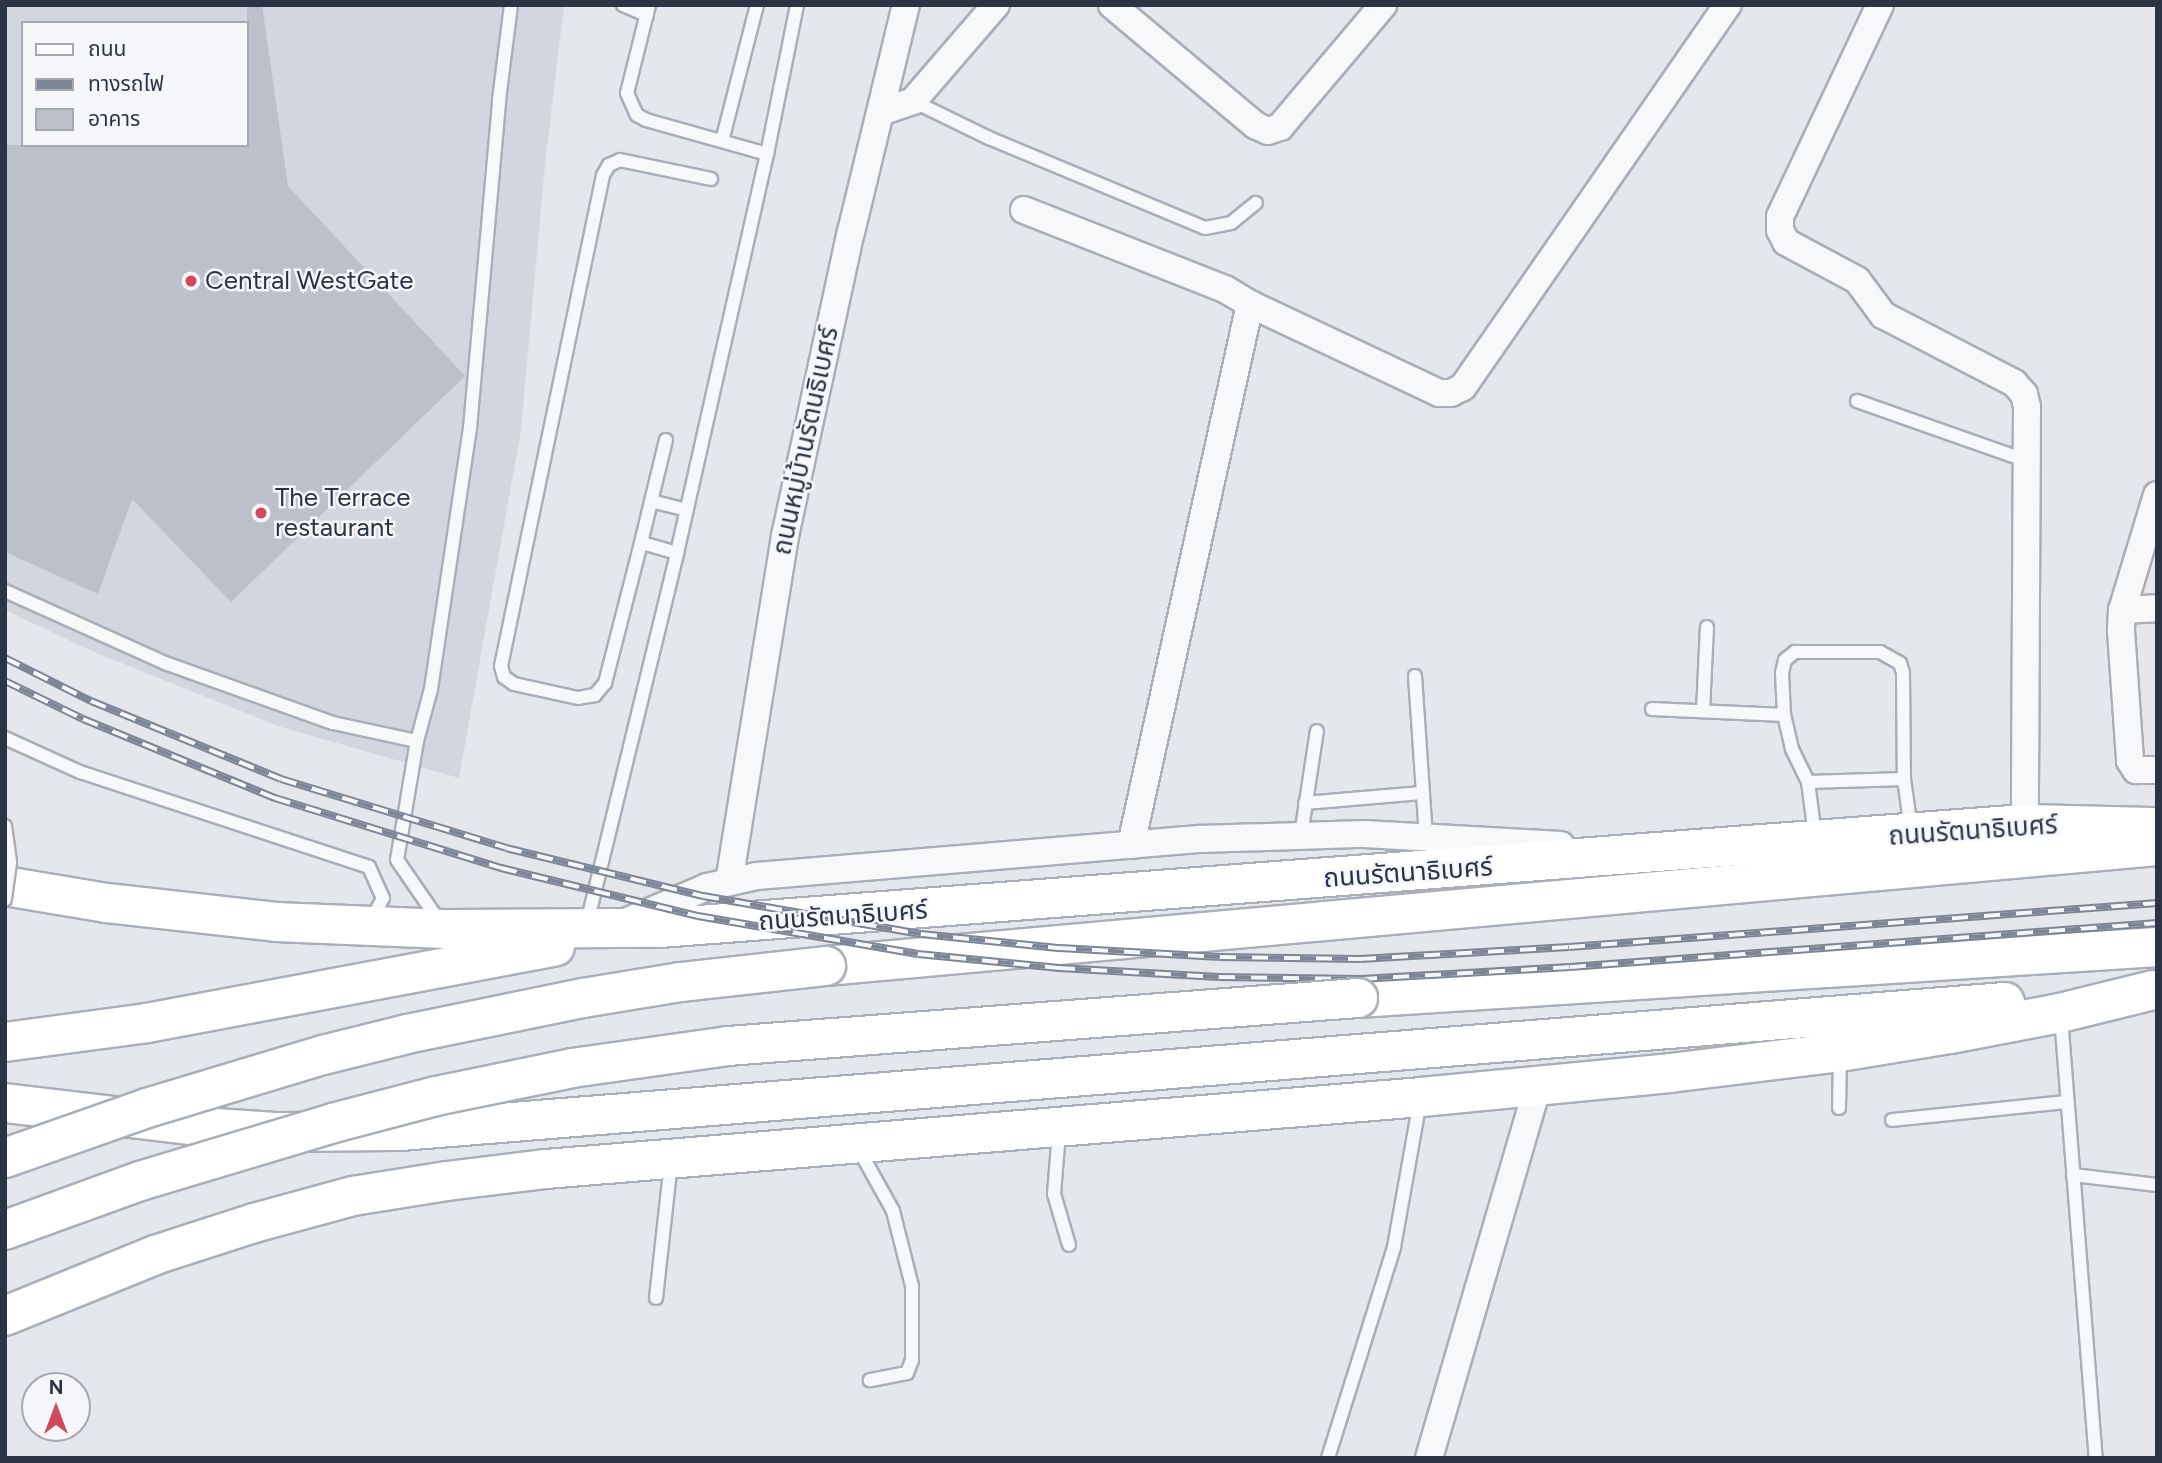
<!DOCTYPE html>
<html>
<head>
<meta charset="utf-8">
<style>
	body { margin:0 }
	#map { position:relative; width:2162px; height:1463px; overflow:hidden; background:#e4e7ec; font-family:Figtree,"Noto Sans Thai",sans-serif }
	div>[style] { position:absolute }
	.built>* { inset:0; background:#d2d6de }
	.building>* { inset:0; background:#bbc0ca }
	.roads { filter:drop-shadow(2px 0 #a9aeb7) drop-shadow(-2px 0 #a9aeb7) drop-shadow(0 2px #a9aeb7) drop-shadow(0 -2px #a9aeb7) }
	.lane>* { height:12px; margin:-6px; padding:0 6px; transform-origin:6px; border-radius:6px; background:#f7f8fa }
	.street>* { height:26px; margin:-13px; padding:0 13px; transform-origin:13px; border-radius:13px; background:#f7f8fa }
	.primary>* { height:38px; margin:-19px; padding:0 19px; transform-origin:19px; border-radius:19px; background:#fff }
	.highway>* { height:38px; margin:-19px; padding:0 19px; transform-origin:19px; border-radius:19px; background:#fff }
	.rail>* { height:8px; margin-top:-4px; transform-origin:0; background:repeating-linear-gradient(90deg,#f4f6f9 0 16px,#7d8696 0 32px); box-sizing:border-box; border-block:2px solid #7d8696 }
	.bridges { filter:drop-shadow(2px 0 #a9aeb7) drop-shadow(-2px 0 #a9aeb7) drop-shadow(0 2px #a9aeb7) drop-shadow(0 -2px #a9aeb7) }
	.lane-bridge>* { height:12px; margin:-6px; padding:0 6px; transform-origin:6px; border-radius:6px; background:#f7f8fa }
	.highway-bridge>* { height:38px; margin:-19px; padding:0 19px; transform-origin:19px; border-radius:19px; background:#fff }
	.dots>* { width:19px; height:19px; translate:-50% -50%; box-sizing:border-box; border:4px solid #f4f6f9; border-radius:50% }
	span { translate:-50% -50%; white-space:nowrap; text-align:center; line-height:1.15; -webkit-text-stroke:5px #f4f6f9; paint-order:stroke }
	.poi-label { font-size:26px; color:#2b3445 }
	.left { translate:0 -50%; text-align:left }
	.street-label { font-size:26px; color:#2b3445 }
	.frame { position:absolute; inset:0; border:7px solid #2b3445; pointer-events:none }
	.legend { position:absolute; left:21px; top:21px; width:228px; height:126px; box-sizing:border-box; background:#f4f6f9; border:2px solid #a4a8b1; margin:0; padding:9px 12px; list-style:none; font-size:21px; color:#2b3445 }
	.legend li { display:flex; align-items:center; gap:14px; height:35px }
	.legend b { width:35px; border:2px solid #a4a8b1 }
	.north { position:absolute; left:21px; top:1372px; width:70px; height:70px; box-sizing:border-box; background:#f4f6f9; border:2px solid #a4a8b1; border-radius:50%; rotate:0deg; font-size:19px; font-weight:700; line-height:28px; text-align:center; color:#2b3445 }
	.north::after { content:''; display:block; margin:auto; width:24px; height:32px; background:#d1495b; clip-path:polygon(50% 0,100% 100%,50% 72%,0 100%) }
</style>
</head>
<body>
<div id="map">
	<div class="built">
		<i style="clip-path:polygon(evenodd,5px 5px,564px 5px,545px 164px,521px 430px,459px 778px,281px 727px,94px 652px,5px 610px,5px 5px,23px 23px,247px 23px,247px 145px,23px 145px,23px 23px)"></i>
	</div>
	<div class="building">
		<i style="clip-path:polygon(247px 5px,262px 5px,288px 186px,465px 376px,231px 602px,132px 499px,98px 594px,5px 552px,5px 145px,247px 145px)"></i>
	</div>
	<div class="roads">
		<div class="lane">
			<i style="left:623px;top:5px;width:26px;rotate:23deg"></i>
			<i style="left:649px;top:5px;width:91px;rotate:104deg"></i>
			<i style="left:627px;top:93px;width:24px;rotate:66deg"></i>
			<i style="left:637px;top:115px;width:10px;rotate:29deg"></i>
			<i style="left:646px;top:120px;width:126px;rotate:15.7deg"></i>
			<i style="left:913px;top:101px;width:85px;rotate:26deg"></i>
			<i style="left:989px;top:138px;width:234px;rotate:22.6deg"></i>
			<i style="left:1205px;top:228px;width:26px;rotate:-11deg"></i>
			<i style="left:1231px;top:223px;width:32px;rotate:-39deg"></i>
			<i style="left:722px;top:141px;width:140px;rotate:-75.6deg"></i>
			<i style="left:1857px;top:401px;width:180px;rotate:19.4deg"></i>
			<i style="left:651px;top:501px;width:37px;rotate:14deg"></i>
			<i style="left:641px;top:543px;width:106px;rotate:-76.4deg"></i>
			<i style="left:677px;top:553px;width:37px;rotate:-164deg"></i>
			<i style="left:641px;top:543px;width:145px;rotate:104.4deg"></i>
			<i style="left:605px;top:683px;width:16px;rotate:130deg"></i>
			<i style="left:595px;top:695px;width:17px;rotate:170deg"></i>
			<i style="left:578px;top:698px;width:66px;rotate:-167.7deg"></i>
			<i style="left:514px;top:684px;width:12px;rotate:-145deg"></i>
			<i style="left:504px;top:677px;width:11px;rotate:-105deg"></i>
			<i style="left:501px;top:666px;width:501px;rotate:-78.26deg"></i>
			<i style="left:603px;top:175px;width:12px;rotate:-59deg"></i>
			<i style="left:609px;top:165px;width:12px;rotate:-24deg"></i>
			<i style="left:620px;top:160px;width:93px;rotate:11.8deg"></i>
			<i style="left:5px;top:591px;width:175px;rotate:24.2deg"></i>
			<i style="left:165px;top:663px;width:178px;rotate:19.7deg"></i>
			<i style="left:333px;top:723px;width:86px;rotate:12.1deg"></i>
			<i style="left:1415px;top:676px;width:160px;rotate:86.1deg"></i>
			<i style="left:1652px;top:709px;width:132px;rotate:2.6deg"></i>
			<i style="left:1703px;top:711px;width:84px;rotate:-87.3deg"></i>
			<i style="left:5px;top:738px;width:82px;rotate:24.4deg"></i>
			<i style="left:80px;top:772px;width:304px;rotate:18.2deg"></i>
			<i style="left:369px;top:867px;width:34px;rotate:66deg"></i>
			<i style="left:383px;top:898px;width:26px;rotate:118deg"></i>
			<i style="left:1808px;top:782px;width:96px;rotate:-1.8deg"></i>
			<i style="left:1305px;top:803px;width:117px;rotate:-4.9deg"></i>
			<i style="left:1301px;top:835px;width:105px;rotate:-81.3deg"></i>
			<i style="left:1815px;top:835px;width:53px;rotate:-97.5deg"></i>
			<i style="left:1808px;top:782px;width:37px;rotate:-116deg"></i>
			<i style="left:1792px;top:749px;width:35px;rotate:-103deg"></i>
			<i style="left:1784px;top:715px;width:42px;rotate:-92.7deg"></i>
			<i style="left:1782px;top:673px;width:13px;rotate:-77deg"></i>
			<i style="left:1785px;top:660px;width:13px;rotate:-39deg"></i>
			<i style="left:1795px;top:652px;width:85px"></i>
			<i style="left:1880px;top:652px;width:23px;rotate:29deg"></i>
			<i style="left:1900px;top:663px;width:10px;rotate:73deg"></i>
			<i style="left:1903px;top:673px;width:106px;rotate:89.5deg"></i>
			<i style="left:1904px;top:779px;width:50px;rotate:82deg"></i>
			<i style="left:439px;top:921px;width:74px;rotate:-124.5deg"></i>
			<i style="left:397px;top:860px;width:121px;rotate:-80.5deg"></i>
			<i style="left:417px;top:741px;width:54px;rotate:-74.9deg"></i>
			<i style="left:431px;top:689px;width:264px;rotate:-81.5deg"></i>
			<i style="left:470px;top:428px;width:329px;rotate:-84.9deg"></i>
			<i style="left:499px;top:100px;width:96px;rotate:-82.8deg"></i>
			<i style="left:587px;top:923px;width:381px;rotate:-76.3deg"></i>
			<i style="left:677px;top:553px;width:409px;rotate:-77.3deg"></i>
			<i style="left:767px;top:154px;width:152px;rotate:-78.6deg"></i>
			<i style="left:2061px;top:1017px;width:442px;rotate:85.5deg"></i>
			<i style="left:1839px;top:1108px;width:52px;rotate:-88.9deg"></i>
			<i style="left:1892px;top:1120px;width:176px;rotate:-5.9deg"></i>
			<i style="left:1059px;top:1132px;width:62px;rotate:94.6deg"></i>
			<i style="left:1054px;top:1194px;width:53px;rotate:73.6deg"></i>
			<i style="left:858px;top:1148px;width:72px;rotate:60.9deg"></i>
			<i style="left:893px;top:1211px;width:77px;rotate:75.8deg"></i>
			<i style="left:912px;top:1286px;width:74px;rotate:90deg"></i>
			<i style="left:912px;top:1360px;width:14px;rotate:111deg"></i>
			<i style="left:907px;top:1373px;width:38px;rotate:169deg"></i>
			<i style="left:2073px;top:1175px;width:85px;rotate:6.8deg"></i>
			<i style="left:656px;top:1298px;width:136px;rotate:-83.7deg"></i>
			<i style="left:1328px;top:1458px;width:221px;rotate:-72.6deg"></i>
			<i style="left:1394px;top:1247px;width:148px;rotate:-79.9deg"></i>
		</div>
		<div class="street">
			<i style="left:1112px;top:5px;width:187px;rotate:40deg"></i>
			<i style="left:1255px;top:125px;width:14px;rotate:25deg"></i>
			<i style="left:1268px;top:131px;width:13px;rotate:-18deg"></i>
			<i style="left:1280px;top:127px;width:160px;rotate:-49.8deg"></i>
			<i style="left:1880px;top:5px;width:234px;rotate:115.3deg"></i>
			<i style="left:1780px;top:217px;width:13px;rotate:90deg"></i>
			<i style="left:1780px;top:230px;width:13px;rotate:63deg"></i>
			<i style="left:1786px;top:242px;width:81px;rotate:28.2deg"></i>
			<i style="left:1857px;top:280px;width:44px;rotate:53.4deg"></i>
			<i style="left:1883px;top:315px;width:148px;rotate:27.4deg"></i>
			<i style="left:2014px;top:383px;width:15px;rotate:48deg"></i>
			<i style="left:2024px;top:394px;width:13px;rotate:77deg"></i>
			<i style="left:2027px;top:407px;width:417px;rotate:90.3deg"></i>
			<i style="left:881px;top:112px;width:34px;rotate:-19deg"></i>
			<i style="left:913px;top:101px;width:127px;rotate:-49.2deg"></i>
			<i style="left:1024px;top:210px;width:216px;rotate:21.5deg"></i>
			<i style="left:1225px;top:289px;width:29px;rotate:31deg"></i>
			<i style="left:1250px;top:304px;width:554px;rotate:102.41deg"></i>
			<i style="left:1250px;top:304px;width:209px;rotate:25.2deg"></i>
			<i style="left:1439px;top:393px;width:12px"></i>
			<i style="left:1451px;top:393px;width:13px;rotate:-27deg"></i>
			<i style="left:1463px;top:387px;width:465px;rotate:-55.3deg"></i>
			<i style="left:2157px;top:495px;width:120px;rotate:106.9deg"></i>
			<i style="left:2122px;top:610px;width:21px;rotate:93deg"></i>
			<i style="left:2121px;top:631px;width:130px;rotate:86deg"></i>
			<i style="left:2130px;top:761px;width:11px;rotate:56deg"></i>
			<i style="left:2136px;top:770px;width:21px"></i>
			<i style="left:2122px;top:610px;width:35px;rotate:-3deg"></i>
			<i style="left:729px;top:882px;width:351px;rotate:-80.8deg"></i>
			<i style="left:785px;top:536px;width:311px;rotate:-77.8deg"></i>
			<i style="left:851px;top:232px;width:234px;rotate:-76.4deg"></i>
			<i style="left:623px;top:923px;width:91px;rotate:-23.2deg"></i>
			<i style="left:707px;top:887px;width:51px;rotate:-12.4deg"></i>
			<i style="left:757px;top:876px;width:446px;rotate:-4.8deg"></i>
			<i style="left:1201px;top:839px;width:163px;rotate:-1.8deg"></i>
			<i style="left:1364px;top:834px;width:197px;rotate:3.2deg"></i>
			<i style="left:1429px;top:1458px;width:389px;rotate:-73.7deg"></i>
		</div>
		<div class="primary">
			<i style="left:5px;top:886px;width:103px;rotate:9.5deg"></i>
			<i style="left:107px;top:903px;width:170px;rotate:6.4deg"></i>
			<i style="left:276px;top:922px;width:169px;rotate:2.4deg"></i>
			<i style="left:445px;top:929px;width:215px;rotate:-0.3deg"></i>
			<i style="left:660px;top:928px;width:1369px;rotate:-4.36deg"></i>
			<i style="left:2025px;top:824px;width:132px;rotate:1.3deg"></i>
			<i style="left:5px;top:1042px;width:143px;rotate:-7.6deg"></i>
			<i style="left:147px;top:1023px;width:415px;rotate:-10.6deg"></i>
			<i style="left:5px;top:1103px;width:212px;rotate:6.8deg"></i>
			<i style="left:216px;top:1128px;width:59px;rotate:3.9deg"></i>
			<i style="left:275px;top:1132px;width:126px;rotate:-0.5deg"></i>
			<i style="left:401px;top:1131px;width:1609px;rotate:-4.6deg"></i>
			<i style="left:5px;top:1316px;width:162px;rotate:-22.1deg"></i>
			<i style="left:155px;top:1255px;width:104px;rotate:-17.9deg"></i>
			<i style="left:254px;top:1223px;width:103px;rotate:-15.3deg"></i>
			<i style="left:353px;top:1196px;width:95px;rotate:-9.1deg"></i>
			<i style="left:447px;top:1181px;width:100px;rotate:-6.9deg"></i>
			<i style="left:546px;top:1169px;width:878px;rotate:-4.7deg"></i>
			<i style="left:1421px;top:1097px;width:250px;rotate:-5.5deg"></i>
			<i style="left:1670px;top:1073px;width:171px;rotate:-7deg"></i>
			<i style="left:1840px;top:1052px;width:111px;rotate:-9.3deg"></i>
			<i style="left:1950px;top:1034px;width:112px;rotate:-10.8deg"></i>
			<i style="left:2060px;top:1013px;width:96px;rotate:-13.9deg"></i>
		</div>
		<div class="highway">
			<i style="left:826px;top:966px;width:1336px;rotate:-5.15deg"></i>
			<i style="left:1358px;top:998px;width:801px;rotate:-3.65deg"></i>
		</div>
	</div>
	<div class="rail">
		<i style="left:5px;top:658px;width:96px;rotate:26.6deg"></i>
		<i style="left:91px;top:701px;width:205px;rotate:22.3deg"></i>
		<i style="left:281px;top:779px;width:235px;rotate:17deg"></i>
		<i style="left:506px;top:848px;width:203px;rotate:13.7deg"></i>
		<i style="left:703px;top:896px;width:221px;rotate:9.9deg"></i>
		<i style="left:921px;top:934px;width:140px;rotate:5.8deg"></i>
		<i style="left:1060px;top:948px;width:160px;rotate:3.2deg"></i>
		<i style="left:1220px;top:957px;width:140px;rotate:0.8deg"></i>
		<i style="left:1360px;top:959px;width:209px;rotate:-3.3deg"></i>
		<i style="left:1569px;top:947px;width:590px;rotate:-4.28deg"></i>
		<i style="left:5px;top:681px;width:87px;rotate:26deg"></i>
		<i style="left:83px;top:719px;width:208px;rotate:22.4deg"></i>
		<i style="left:275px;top:798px;width:237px;rotate:17.2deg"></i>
		<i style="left:501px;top:868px;width:203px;rotate:13.7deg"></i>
		<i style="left:698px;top:916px;width:223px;rotate:9.8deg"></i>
		<i style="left:918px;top:954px;width:142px;rotate:5.7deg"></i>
		<i style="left:1059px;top:968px;width:160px;rotate:3.2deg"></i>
		<i style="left:1219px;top:977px;width:142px;rotate:0.8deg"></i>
		<i style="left:1361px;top:979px;width:209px;rotate:-3.3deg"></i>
		<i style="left:1570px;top:967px;width:589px;rotate:-4.29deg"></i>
	</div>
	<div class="bridges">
		<div class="lane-bridge">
			<i style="left:5px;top:826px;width:37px;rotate:82deg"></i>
			<i style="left:10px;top:863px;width:37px;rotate:98deg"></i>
		</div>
		<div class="highway-bridge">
			<i style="left:5px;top:1158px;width:151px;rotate:-19.4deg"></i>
			<i style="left:147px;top:1108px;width:184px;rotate:-16.8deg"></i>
			<i style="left:323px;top:1055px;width:87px;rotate:-14deg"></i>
			<i style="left:407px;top:1034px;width:180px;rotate:-11.6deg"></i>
			<i style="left:583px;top:998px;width:99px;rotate:-9.3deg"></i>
			<i style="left:681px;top:982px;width:146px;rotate:-6.3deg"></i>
			<i style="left:5px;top:1230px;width:144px;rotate:-19.9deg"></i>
			<i style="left:140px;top:1181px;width:202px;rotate:-16.7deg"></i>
			<i style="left:333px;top:1123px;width:106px;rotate:-14.7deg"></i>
			<i style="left:436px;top:1096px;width:139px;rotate:-11.6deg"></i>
			<i style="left:572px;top:1068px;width:158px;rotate:-8deg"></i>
			<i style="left:728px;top:1046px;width:632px;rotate:-4.36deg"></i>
		</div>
	</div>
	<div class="dots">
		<i style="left:191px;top:281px;background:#d1495b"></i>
		<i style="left:261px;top:513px;background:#d1495b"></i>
	</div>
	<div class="poi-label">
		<span class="left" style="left:205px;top:281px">Central WestGate</span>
		<span class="left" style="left:275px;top:513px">The Terrace<br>restaurant</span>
	</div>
	<div class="street-label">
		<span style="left:806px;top:441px;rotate:-78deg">ถนนหมู่บ้านรัตนธิเบศร์</span>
		<span style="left:1973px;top:831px;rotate:-4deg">ถนนรัตนาธิเบศร์</span>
		<span style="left:1408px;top:873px;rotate:-4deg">ถนนรัตนาธิเบศร์</span>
		<span style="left:843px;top:916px;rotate:-4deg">ถนนรัตนาธิเบศร์</span>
	</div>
	<div class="frame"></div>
	<ul class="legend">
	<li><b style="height:9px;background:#fff"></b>ถนน</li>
	<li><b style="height:9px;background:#7d8696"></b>ทางรถไฟ</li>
	<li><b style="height:19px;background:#bbc0ca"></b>อาคาร</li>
	</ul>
	<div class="north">N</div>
</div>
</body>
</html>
